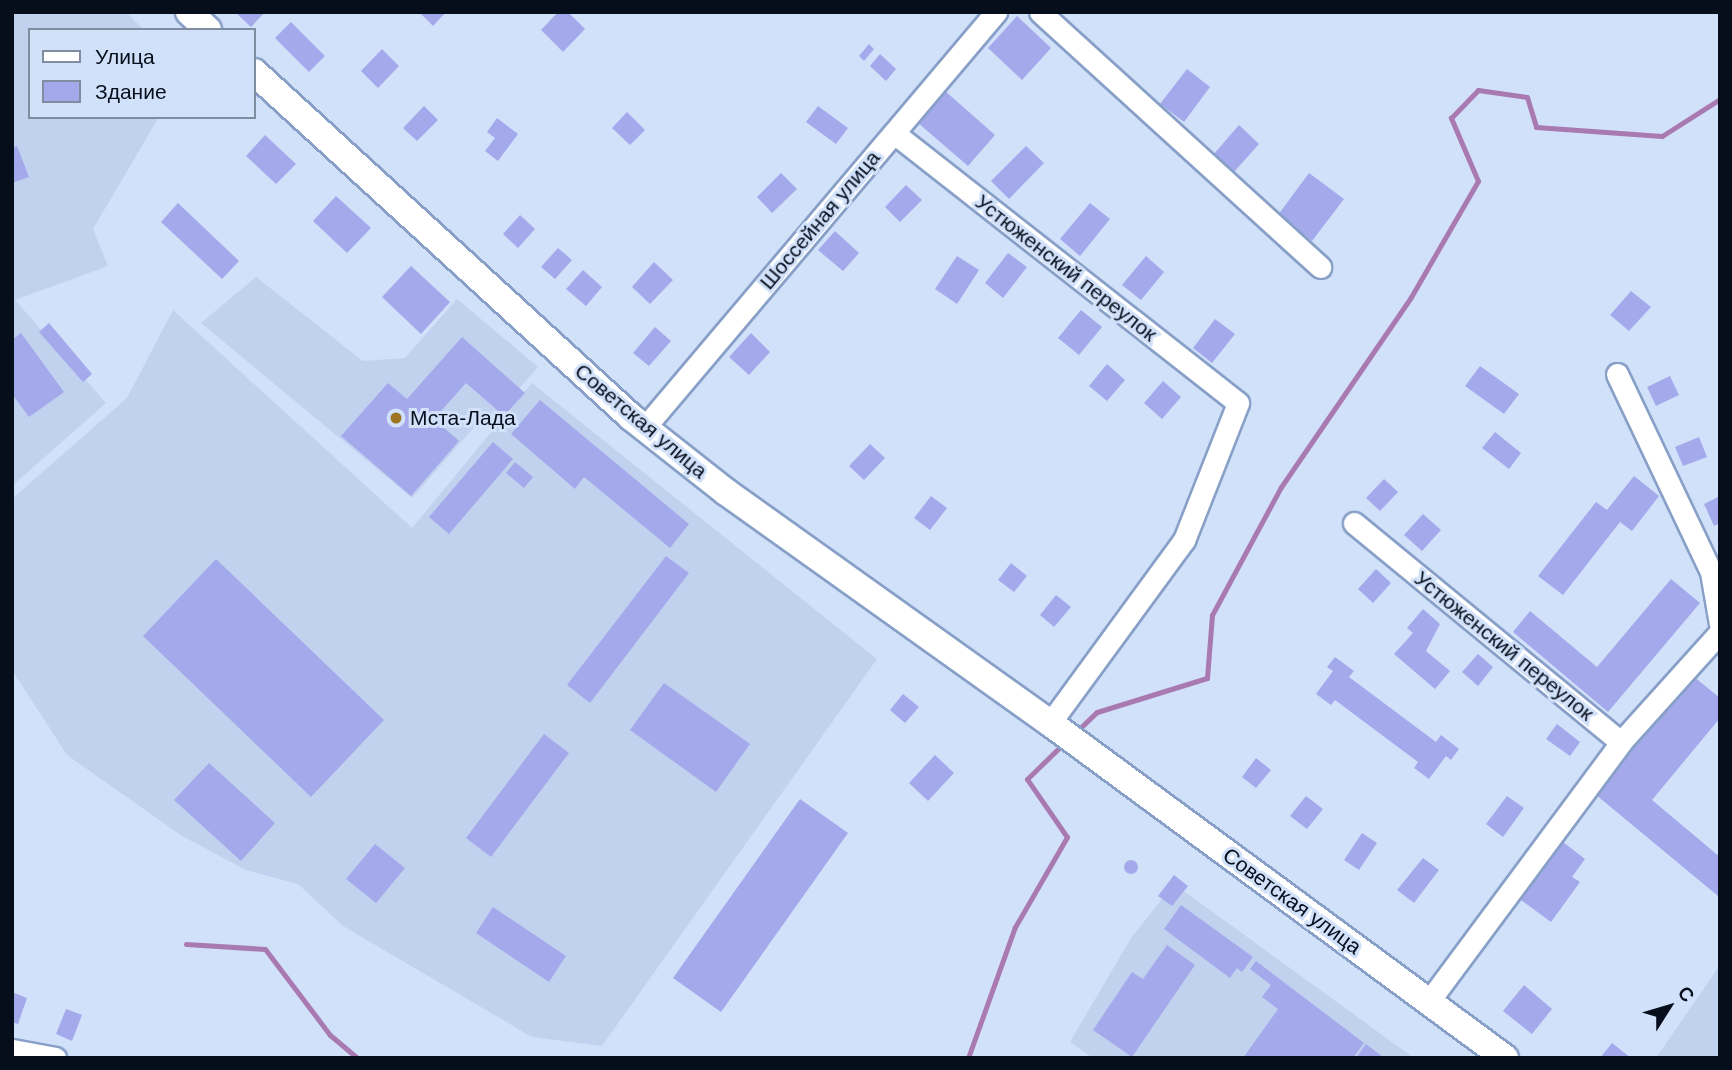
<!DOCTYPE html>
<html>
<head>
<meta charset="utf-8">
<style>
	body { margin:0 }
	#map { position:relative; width:1732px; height:1070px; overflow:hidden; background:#d2e1fa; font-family:Helvetica,sans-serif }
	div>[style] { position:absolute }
	.built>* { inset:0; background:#c1d2ee }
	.stream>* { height:5px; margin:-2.5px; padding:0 2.5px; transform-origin:2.5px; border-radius:2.5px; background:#a97ab2 }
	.building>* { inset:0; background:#a4a9ec }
	.round { border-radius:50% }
	.roads { filter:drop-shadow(2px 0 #88a0c7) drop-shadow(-2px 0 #88a0c7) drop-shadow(0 2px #88a0c7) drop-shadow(0 -2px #88a0c7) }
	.minor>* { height:21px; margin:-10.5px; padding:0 10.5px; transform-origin:10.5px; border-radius:10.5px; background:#fff }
	.major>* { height:26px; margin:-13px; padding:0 13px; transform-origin:13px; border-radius:13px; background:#fff }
	.dots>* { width:19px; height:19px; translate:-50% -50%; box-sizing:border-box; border:4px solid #d2e1fa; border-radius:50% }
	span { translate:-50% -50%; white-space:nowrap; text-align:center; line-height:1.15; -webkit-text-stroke:6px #d2e1fa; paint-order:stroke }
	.street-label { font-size:21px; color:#060e1c }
	.poi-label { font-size:21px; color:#060e1c }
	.left { translate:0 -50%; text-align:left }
	.frame { position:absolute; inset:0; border:14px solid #060e1c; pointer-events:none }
	.legend { position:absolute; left:28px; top:28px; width:228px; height:91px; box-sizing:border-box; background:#d2e1fa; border:2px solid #808da1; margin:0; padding:9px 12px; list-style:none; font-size:21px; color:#060e1c }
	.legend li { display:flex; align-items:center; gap:14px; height:35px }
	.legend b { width:35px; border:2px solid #808da1 }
	.north { position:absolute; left:1634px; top:972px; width:70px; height:70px; -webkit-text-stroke:5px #d2e1fa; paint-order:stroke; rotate:53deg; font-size:19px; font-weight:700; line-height:28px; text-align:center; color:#060e1c }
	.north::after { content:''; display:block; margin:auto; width:24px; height:32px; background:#060e1c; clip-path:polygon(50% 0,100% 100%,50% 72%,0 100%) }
</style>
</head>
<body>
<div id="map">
	<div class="built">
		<i style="clip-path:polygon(12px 12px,126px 12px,144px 30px,30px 30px,30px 117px,159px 117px,93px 229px,108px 266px,15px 300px,106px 403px,12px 486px)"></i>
		<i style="clip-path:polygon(256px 277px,363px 361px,405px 358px,457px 299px,538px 367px,496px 415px,483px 417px,412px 498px,201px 323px)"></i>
		<i style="clip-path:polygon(173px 310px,412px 528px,532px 383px,877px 659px,602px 1046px,532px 1037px,343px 926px,298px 884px,246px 870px,182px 836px,67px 755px,12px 670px,12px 499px,127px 398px)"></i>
		<i style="clip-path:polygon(1174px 884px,1414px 1058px,1093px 1058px,1070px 1042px,1131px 938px)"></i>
		<i style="clip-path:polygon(1720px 965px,1720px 1058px,1656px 1058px)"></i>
	</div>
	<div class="stream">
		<i style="left:1075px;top:733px;width:30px;rotate:-44deg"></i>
		<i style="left:1097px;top:712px;width:115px;rotate:-17.2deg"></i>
		<i style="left:1207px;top:678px;width:63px;rotate:-85.5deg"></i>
		<i style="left:1212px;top:615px;width:145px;rotate:-61.7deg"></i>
		<i style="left:1281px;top:487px;width:230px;rotate:-55.6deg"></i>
		<i style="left:1411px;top:297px;width:134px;rotate:-60deg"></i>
		<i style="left:1478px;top:181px;width:69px;rotate:-113.2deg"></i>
		<i style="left:1451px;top:118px;width:39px;rotate:-46deg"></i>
		<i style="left:1478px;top:90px;width:49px;rotate:8.1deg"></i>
		<i style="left:1527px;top:97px;width:31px;rotate:73deg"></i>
		<i style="left:1536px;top:127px;width:126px;rotate:4.1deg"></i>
		<i style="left:1662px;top:136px;width:69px;rotate:-32.5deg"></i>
		<i style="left:186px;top:944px;width:79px;rotate:3.6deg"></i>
		<i style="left:265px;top:949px;width:108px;rotate:52.9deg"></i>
		<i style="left:330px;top:1035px;width:35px;rotate:40deg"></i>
		<i style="left:968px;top:1058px;width:139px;rotate:-70.3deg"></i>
		<i style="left:1015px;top:927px;width:104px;rotate:-60deg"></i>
		<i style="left:1067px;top:837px;width:70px;rotate:-124.6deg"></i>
		<i style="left:1027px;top:779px;width:50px;rotate:-44.2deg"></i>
	</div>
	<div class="building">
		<i style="clip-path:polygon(235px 12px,265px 12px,251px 27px)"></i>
		<i style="clip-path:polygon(419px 12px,446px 12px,433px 26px)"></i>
		<i style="clip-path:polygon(558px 12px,568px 12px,585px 29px,563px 52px,541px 30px)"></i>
		<i style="clip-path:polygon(1017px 16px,1051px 48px,1022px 80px,988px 48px)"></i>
		<i style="clip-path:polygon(291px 22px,325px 56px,309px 72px,275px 38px)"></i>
		<i style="clip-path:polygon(869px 44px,874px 49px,864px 61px,859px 56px)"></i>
		<i style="clip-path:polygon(382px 49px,399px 66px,378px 88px,361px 71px)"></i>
		<i style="clip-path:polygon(880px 54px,896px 69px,886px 81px,870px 66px)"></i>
		<i style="clip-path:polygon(1187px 69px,1210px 87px,1184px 122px,1160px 104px)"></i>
		<i style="clip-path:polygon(944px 90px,995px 135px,968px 166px,917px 122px)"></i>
		<i style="clip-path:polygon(424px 106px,438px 120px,417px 141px,403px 128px)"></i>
		<i style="clip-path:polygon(818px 106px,848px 128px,836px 144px,806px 122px)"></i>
		<i style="clip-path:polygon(627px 112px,645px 130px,630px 145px,612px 128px)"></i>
		<i style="clip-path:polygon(497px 118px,518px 134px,498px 161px,485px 151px,495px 138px,487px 132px)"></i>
		<i style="clip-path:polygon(1239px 125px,1259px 144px,1233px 173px,1213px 155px)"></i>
		<i style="clip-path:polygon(265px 135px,296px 164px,276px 184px,246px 156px)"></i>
		<i style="clip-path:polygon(17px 146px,29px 177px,12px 183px,12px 148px)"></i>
		<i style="clip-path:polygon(1026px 146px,1044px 163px,1009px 199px,991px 181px)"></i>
		<i style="clip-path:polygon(781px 173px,797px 189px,772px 213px,757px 197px)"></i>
		<i style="clip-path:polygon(1309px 173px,1344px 199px,1312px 241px,1278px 215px)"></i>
		<i style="clip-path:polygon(906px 185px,922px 200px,900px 222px,885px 207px)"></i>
		<i style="clip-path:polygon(336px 196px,371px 228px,347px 253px,313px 221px)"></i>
		<i style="clip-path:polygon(178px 203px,239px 261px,222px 279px,161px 222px)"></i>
		<i style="clip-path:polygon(1090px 203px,1110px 219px,1080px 256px,1060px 239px)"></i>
		<i style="clip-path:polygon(520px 215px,535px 229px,518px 248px,503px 234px)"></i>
		<i style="clip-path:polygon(835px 231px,859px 253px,843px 271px,818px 250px)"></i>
		<i style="clip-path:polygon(558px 248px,572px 260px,555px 279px,541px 267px)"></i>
		<i style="clip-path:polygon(1008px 253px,1027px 267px,1003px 298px,985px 283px)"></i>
		<i style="clip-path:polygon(957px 256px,979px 270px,957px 304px,935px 289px)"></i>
		<i style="clip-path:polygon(1146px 256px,1164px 272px,1141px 300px,1122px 285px)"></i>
		<i style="clip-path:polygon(654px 262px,673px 280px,650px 304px,632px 287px)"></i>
		<i style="clip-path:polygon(411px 266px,450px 302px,421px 334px,382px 297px)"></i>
		<i style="clip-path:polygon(583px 270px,602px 287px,586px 306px,566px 289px)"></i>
		<i style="clip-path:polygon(1631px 291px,1651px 307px,1629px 331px,1610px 315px)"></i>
		<i style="clip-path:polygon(1081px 310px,1102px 327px,1079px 355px,1058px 338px)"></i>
		<i style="clip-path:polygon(1215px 319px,1235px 334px,1212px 363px,1193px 348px)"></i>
		<i style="clip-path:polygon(49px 323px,92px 374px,83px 382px,39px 332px)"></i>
		<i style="clip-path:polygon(655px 327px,671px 341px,649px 366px,633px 353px)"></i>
		<i style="clip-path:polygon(21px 333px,64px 392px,29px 417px,12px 394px,12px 340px)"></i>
		<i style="clip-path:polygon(751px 333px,770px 352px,749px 375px,729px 357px)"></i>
		<i style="clip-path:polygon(462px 337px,525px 393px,504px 416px,466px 383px,434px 419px,459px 441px,411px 496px,341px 436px,388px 383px,407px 399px)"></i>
		<i style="clip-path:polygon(1107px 364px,1125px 380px,1107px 401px,1089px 386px)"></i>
		<i style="clip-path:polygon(1480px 366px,1519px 394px,1504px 414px,1465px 386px)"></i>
		<i style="clip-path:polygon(1670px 376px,1679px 395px,1656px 406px,1647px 387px)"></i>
		<i style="clip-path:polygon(1163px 381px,1181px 397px,1162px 419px,1144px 403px)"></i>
		<i style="clip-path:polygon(540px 400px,689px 524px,670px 548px,584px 477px,575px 489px,511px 434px)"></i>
		<i style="clip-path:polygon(1495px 432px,1521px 453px,1509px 469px,1482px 448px)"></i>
		<i style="clip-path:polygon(1699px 437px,1707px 457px,1683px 466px,1675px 447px)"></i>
		<i style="clip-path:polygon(493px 442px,513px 459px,449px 534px,429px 517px)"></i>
		<i style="clip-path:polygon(870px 444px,885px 458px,864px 480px,849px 466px)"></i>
		<i style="clip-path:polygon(515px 462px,533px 477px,524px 488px,506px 473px)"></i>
		<i style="clip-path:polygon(1634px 476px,1659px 496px,1632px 531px,1620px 522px,1563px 595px,1538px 576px,1596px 502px,1607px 510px)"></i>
		<i style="clip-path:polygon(1384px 479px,1398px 492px,1380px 511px,1366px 498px)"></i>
		<i style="clip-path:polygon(931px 496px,947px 508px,930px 530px,914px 518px)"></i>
		<i style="clip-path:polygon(1720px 496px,1720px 523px,1714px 526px,1704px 504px)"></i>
		<i style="clip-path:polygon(1423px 514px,1441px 530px,1422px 551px,1404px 535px)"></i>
		<i style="clip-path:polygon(666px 556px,689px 573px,590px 703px,567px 685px)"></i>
		<i style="clip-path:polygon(216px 559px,384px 720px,311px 797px,143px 636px)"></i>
		<i style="clip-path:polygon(1011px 563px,1027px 576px,1014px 592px,998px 580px)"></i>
		<i style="clip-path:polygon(1376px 569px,1391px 583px,1373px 603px,1358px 589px)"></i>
		<i style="clip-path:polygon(1671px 579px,1700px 603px,1608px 712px,1513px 632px,1530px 611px,1597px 667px)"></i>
		<i style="clip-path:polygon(1056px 595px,1071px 607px,1054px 627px,1040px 615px)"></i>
		<i style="clip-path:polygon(1423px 609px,1440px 624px,1426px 651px,1450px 671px,1435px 689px,1394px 654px,1413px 633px,1407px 628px)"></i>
		<i style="clip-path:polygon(1478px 654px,1493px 667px,1478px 686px,1462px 672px)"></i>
		<i style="clip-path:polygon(1335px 657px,1354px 671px,1349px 677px,1436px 742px,1441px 735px,1459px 749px,1451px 760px,1446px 756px,1429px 779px,1414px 768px,1418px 762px,1335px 700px,1331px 705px,1316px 694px,1333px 671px,1327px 667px)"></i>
		<i style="clip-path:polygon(1693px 676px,1720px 698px,1720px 718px,1652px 800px,1720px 857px,1718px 896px,1595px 794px)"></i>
		<i style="clip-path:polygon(664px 683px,750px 744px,716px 792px,630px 730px)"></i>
		<i style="clip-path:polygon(903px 694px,919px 707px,905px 723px,890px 710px)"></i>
		<i style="clip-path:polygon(1557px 724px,1580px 742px,1570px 756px,1546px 739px)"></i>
		<i style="clip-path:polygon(544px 734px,569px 753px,491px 857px,466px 838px)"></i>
		<i style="clip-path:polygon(935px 755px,954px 773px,928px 801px,909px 783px)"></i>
		<i style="clip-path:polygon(1256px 758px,1271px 770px,1256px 788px,1242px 777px)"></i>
		<i style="clip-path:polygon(209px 763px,275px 823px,241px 861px,174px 800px)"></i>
		<i style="clip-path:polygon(1306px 796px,1323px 809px,1307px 829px,1290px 816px)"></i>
		<i style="clip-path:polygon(1507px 796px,1524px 808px,1503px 837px,1486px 824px)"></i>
		<i style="clip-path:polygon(800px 799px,848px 833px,721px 1012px,673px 978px)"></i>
		<i style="clip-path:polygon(1362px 833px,1377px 843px,1359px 870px,1344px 860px)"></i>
		<i style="clip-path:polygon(1563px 842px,1585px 859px,1572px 877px,1580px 882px,1551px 922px,1521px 900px)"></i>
		<i style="clip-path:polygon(375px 844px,405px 868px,376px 903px,346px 879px)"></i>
		<i style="clip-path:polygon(1423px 858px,1439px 870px,1414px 903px,1397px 890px)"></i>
		<i class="round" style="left:1124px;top:860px;width:14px;height:14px"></i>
		<i style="clip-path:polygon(1174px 875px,1188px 886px,1172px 906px,1158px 896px)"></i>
		<i style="clip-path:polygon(1181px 905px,1253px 957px,1242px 972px,1237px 968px,1230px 978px,1164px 929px)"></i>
		<i style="clip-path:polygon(493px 907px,566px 956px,549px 982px,476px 933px)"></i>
		<i style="clip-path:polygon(1167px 945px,1195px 965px,1132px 1057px,1093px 1030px,1132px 972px,1143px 979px)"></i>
		<i style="clip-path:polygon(1256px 961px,1364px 1043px,1353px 1058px,1243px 1058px,1278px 1009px,1262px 997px,1271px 985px,1250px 969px)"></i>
		<i style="clip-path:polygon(1524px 985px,1552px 1009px,1532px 1034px,1503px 1011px)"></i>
		<i style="clip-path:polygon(12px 992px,27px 998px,18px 1024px,12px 1022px)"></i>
		<i style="clip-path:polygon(66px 1009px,82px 1015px,72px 1041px,56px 1034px)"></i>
		<i style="clip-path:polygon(1612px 1043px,1631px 1058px,1600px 1058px)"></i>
		<i style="clip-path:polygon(1366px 1044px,1384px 1058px,1356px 1058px)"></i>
	</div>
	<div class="roads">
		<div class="minor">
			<i style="left:1040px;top:12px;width:379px;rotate:42.3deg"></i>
			<i style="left:894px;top:133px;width:437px;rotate:38.1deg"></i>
			<i style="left:1238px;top:403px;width:147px;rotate:111.5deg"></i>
			<i style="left:1184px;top:540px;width:227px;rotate:126.2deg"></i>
			<i style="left:1617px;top:374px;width:219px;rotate:64.6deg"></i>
			<i style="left:1711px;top:572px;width:53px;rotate:80.2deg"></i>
			<i style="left:645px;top:427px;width:544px;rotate:-49.78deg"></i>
			<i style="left:1354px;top:523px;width:345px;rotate:39.4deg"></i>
			<i style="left:1429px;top:1001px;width:322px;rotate:-53.4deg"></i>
			<i style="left:1621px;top:742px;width:148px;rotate:-48deg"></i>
			<i style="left:12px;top:1050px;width:44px;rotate:10.5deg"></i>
		</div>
		<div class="major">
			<i style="left:189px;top:12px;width:26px;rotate:43deg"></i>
			<i style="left:254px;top:72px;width:511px;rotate:42.46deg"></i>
			<i style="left:631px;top:417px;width:121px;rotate:38.3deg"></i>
			<i style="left:726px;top:492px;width:398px;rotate:35.5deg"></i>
			<i style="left:1050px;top:723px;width:565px;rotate:36.36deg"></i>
		</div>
	</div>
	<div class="dots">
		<i style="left:396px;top:418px;background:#9e7523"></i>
	</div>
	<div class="street-label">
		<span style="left:820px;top:220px;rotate:-50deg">Шоссейная улица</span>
		<span style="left:1066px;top:268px;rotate:38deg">Устюженский переулок</span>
		<span style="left:641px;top:421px;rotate:40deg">Советская улица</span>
		<span style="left:1504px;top:646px;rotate:39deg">Устюженский переулок</span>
		<span style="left:1292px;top:901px;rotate:36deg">Советская улица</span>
	</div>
	<div class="poi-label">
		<span class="left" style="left:410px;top:418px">Мста-Лада</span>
	</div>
	<div class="frame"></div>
	<ul class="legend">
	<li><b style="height:9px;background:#fff"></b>Улица</li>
	<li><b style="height:19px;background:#a4a9ec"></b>Здание</li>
	</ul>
	<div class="north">С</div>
</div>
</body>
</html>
